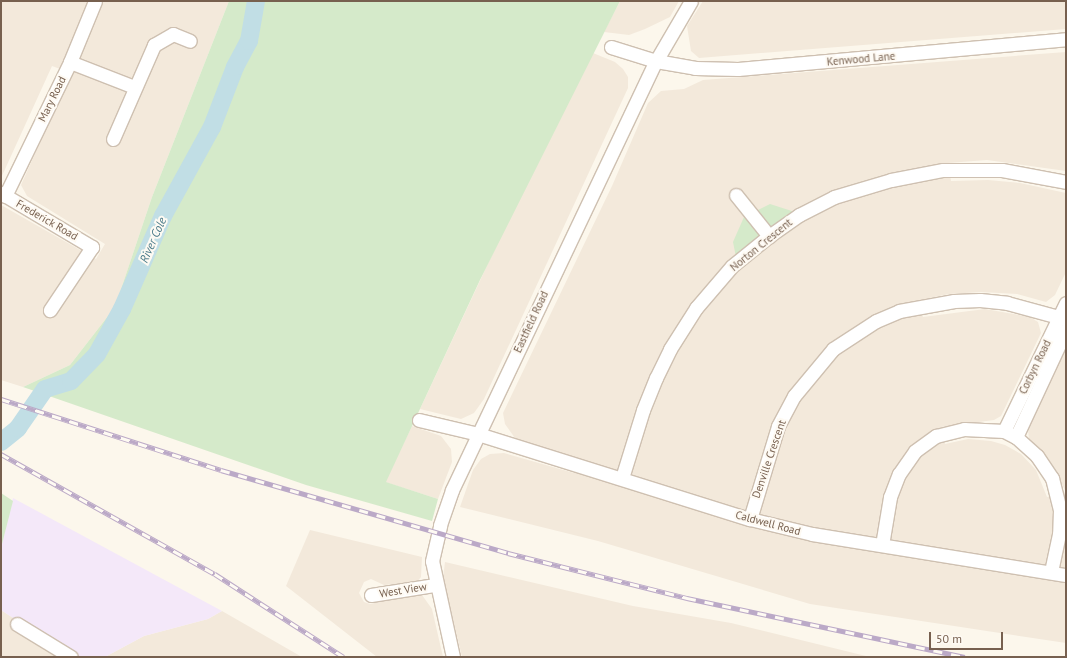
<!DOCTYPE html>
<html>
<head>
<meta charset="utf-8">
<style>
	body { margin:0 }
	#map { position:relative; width:1067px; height:658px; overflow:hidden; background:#fcf7ec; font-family:"PT Sans",sans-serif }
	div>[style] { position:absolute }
	.residential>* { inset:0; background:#f3e9db }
	.education>* { inset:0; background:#f4e8f9 }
	.green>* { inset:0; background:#d5eaca }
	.river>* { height:18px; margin:-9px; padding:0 9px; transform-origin:9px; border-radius:9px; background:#c1dee5 }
	.roads { filter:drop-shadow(1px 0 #cec0b1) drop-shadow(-1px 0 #cec0b1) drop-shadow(0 1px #cec0b1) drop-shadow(0 -1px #cec0b1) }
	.minor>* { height:13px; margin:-6.5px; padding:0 6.5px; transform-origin:6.5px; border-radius:6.5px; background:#fff }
	.rail>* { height:4.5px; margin-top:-2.25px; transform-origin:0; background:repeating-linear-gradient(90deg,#fefaf3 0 9px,#bba9c7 0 18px); box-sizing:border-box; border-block:1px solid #bba9c7 }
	span { translate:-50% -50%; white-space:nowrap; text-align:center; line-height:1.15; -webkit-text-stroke:4px #fefaf3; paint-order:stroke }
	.street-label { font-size:11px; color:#77604f }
	.water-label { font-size:12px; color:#4a7a89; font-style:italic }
	.frame { position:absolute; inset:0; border:2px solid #77604f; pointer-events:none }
	.scale { position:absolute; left:929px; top:632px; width:74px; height:18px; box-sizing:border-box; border:2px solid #77604f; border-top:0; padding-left:5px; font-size:12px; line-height:14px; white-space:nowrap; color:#77604f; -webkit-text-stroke:3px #fefaf3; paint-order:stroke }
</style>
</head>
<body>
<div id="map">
	<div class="residential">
		<i style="clip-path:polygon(1px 1px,229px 1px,152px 197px,115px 307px,70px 365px,23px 387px,1px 380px,1px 205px,96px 259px,105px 244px,27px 196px,21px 185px,71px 73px,52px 66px,1px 178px)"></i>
		<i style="clip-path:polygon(620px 1px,679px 1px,670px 17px,645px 29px,629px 35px,604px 32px)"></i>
		<i style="clip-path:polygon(703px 1px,1066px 1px,1066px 29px,699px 58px,691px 51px,687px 26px)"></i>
		<i style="clip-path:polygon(1066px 52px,1066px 171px,987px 160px,948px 163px,951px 181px,988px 180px,1020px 183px,1066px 193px,1066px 272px,1055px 295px,1046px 302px,1017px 294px,981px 292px,949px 294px,915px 301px,923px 317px,985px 309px,1030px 317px,1038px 322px,1041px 333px,1001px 416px,994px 420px,941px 427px,945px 444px,968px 439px,991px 441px,1005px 445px,1021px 454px,1036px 470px,1047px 497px,1066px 492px,1048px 458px,1029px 441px,1028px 428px,1066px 346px,1066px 643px,810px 604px,598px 541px,460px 507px,473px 470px,481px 459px,490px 454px,504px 453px,574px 473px,578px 459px,517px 441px,505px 424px,503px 413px,612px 186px,648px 103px,661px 91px,684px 89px,703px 80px)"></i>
		<i style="clip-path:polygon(593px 53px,615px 62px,623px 69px,628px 77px,628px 88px,484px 399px,474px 413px,461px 419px,420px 409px,521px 193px)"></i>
		<i style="clip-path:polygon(412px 426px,441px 436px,451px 449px,452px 462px,438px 499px,385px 482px)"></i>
		<i style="clip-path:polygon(310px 530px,422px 557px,421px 577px,417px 582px,384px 585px,371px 579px,364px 582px,359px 593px,364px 602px,370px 604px,379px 602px,384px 595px,422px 595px,432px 609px,443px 657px,377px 657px,286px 586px)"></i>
		<i style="clip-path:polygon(445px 562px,633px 606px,731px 623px,870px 657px,462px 657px,443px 578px)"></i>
		<i style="clip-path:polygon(1px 610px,72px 657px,1px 657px)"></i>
		<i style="clip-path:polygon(222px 611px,302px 657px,105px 657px,144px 636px,208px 619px)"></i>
	</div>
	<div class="education">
		<i style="clip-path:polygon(13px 498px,222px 611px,208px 619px,144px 636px,105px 657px,72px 657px,1px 610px,1px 548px)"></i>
	</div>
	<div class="green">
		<i style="clip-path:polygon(229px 1px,620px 1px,480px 280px,386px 482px,438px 499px,432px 521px,306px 485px,23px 387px,70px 365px,115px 307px,152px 197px)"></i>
		<i style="clip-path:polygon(770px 204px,798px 213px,737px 262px,733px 242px,744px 217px)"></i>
		<i style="clip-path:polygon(1px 493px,13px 501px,1px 548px)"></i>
	</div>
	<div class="river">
		<i style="left:1px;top:442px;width:22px;rotate:-39deg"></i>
		<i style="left:18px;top:428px;width:47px;rotate:-55.3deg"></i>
		<i style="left:45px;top:389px;width:27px;rotate:-17deg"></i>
		<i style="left:71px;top:381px;width:37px;rotate:-46deg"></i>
		<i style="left:97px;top:354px;width:51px;rotate:-60.9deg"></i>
		<i style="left:122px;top:309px;width:102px;rotate:-66.2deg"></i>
		<i style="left:163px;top:216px;width:102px;rotate:-61.2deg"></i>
		<i style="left:212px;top:127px;width:64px;rotate:-69deg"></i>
		<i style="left:235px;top:67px;width:30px;rotate:-62deg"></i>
		<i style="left:249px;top:41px;width:41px;rotate:-80.1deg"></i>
	</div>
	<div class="roads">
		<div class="minor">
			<i style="left:611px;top:47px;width:47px;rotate:17.3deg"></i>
			<i style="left:656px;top:61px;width:40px;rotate:10deg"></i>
			<i style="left:695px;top:68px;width:43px;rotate:1.3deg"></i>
			<i style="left:738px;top:69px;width:329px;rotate:-5.2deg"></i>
			<i style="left:70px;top:62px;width:69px;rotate:21.3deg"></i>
			<i style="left:113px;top:139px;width:103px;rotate:-66.4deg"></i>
			<i style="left:154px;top:45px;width:22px;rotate:-30deg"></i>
			<i style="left:173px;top:34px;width:18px;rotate:22deg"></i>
			<i style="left:1px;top:193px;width:106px;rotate:30.7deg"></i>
			<i style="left:92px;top:247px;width:76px;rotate:123.7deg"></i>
			<i style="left:736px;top:195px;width:53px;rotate:51.2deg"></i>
			<i style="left:5px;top:196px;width:149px;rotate:-64.1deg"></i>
			<i style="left:70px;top:62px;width:66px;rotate:-67.7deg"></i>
			<i style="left:419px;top:420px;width:61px;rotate:13.3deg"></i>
			<i style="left:478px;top:434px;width:285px;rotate:17.4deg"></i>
			<i style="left:750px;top:519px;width:64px;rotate:13.6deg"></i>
			<i style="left:812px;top:534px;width:257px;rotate:9.2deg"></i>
			<i style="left:1004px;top:431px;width:142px;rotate:-64.2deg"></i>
			<i style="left:1016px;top:437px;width:118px;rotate:-65deg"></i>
			<i style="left:622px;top:478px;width:71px;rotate:-72.8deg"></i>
			<i style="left:643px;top:410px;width:35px;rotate:-68deg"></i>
			<i style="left:656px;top:378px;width:32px;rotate:-64deg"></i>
			<i style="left:670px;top:349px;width:49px;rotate:-57.6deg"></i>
			<i style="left:696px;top:308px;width:55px;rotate:-49.4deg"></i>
			<i style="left:732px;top:266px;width:48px;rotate:-39deg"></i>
			<i style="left:769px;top:236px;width:37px;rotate:-35deg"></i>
			<i style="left:799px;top:215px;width:39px;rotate:-27deg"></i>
			<i style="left:834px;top:197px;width:59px;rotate:-16.6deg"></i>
			<i style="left:891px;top:180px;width:53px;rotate:-10.9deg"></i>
			<i style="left:943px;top:170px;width:59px"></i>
			<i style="left:1002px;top:170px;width:65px;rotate:10.6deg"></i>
			<i style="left:750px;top:519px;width:97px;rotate:-73.2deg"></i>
			<i style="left:778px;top:426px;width:34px;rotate:-62deg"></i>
			<i style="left:794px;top:396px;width:61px;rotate:-50.3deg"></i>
			<i style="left:833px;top:349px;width:51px;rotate:-33.1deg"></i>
			<i style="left:876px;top:321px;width:25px;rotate:-23deg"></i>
			<i style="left:899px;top:311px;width:56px;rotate:-10.3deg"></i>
			<i style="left:954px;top:301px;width:26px;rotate:-2deg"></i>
			<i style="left:980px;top:300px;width:27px;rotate:6deg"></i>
			<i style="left:1007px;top:303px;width:61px;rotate:15.2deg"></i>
			<i style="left:882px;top:545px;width:49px;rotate:-80.5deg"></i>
			<i style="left:890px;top:497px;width:25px;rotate:-69deg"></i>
			<i style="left:899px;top:474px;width:28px;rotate:-55deg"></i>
			<i style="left:915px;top:451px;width:26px;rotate:-36deg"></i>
			<i style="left:936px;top:436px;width:29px;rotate:-14deg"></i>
			<i style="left:964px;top:429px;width:40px;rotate:2.9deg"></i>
			<i style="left:1004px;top:431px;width:13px;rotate:27deg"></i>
			<i style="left:1016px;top:437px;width:28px;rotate:42deg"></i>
			<i style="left:1037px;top:456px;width:27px;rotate:56deg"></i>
			<i style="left:1052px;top:478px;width:33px;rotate:76deg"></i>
			<i style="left:1060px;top:510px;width:24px;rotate:92deg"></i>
			<i style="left:1059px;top:534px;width:39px;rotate:102deg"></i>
			<i style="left:371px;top:595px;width:65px;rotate:-8.9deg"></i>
			<i style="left:17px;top:624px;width:63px;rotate:31.4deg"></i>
			<i style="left:453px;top:657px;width:98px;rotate:-102.3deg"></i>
			<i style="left:432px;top:561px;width:37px;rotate:-77deg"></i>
			<i style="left:440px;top:525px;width:37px;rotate:-71deg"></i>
			<i style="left:452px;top:490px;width:475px;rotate:-64.6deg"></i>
			<i style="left:656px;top:61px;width:69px;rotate:-59.7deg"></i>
		</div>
	</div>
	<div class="rail">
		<i style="left:1px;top:399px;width:231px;rotate:17.9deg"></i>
		<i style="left:221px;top:470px;width:299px;rotate:16.1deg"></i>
		<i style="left:508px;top:553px;width:185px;rotate:14.1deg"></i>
		<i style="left:687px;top:598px;width:284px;rotate:12deg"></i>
		<i style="left:1px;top:454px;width:245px;rotate:29.3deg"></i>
		<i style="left:215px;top:574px;width:153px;rotate:32.8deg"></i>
	</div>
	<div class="street-label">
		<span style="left:861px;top:59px;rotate:-5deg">Kenwood Lane</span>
		<span style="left:52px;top:99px;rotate:-64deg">Mary Road</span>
		<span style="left:47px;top:220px;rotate:30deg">Frederick Road</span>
		<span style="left:761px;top:245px;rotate:-39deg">Norton Crescent</span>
		<span style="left:531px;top:322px;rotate:-65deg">Eastfield Road</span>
		<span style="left:1035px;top:367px;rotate:-64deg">Corbyn Road</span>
		<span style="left:769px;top:459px;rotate:-71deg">Denville Crescent</span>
		<span style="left:768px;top:523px;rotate:15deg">Caldwell Road</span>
		<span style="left:403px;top:590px;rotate:-9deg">West View</span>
	</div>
	<div class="water-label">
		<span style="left:153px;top:240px;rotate:-66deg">River Cole</span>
	</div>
	<div class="frame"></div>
	<div class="scale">50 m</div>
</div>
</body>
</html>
